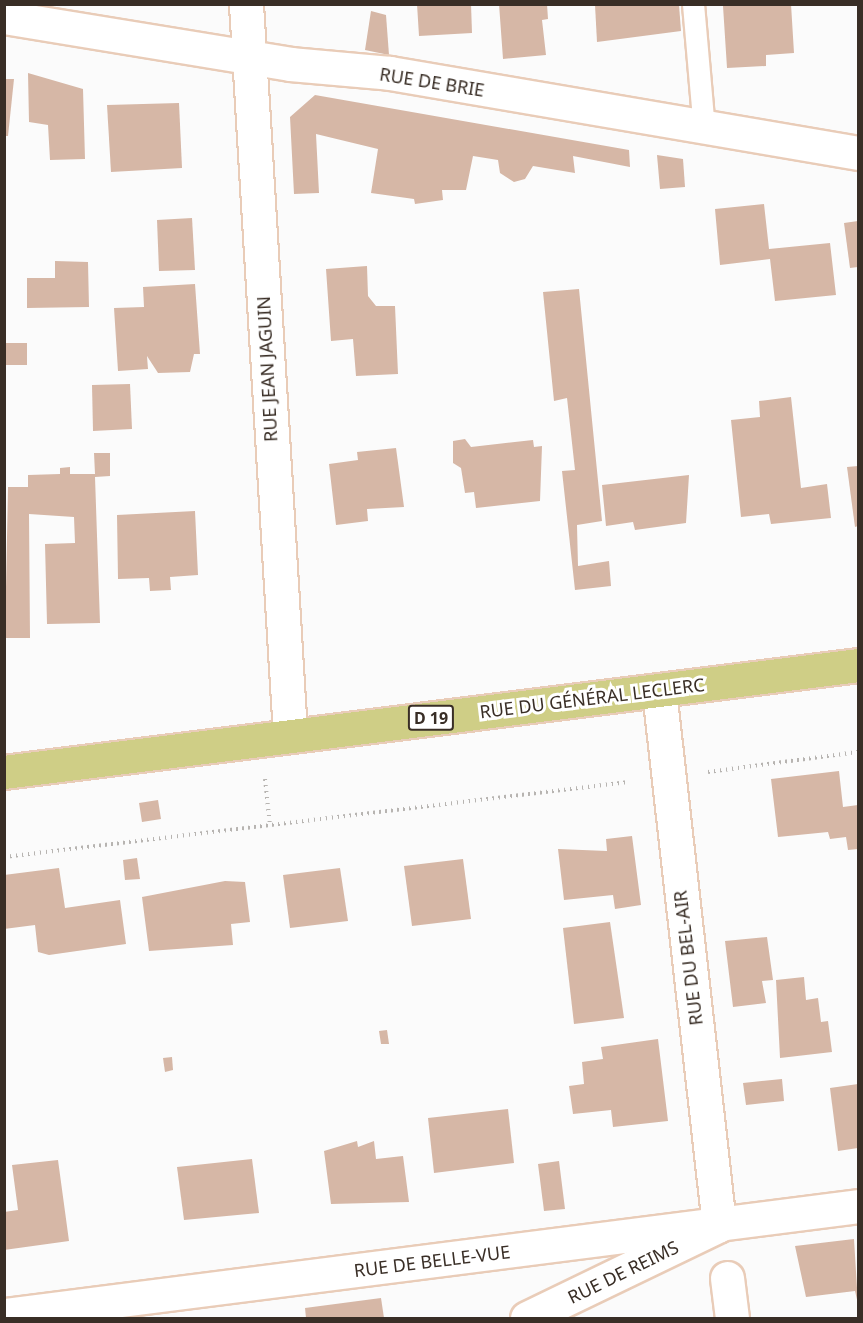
<!DOCTYPE html>
<html>
<head>
<meta charset="utf-8">
<style>
	body { margin:0 }
	#map { position:relative; width:863px; height:1323px; overflow:hidden; background:#fbfbfb; font-family:"Noto Sans",sans-serif }
	div>[style] { position:absolute }
	.building>* { inset:0; background:#d6b7a6 }
	.path>* { height:4px; margin-top:-2px; transform-origin:0; background:repeating-linear-gradient(90deg,#b7b4b1 0 1.5px,transparent 0 6px) }
	.roads { filter:drop-shadow(2px 0 #e9ccb8) drop-shadow(-2px 0 #e9ccb8) drop-shadow(0 2px #e9ccb8) drop-shadow(0 -2px #e9ccb8) }
	.service>* { height:21px; margin:-10.5px; padding:0 10.5px; transform-origin:10.5px; border-radius:10.5px; background:#fff }
	.minor>* { height:33px; margin:-16.5px; padding:0 16.5px; transform-origin:16.5px; border-radius:16.5px; background:#fff }
	.primary>* { height:33px; margin:-16.5px; padding:0 16.5px; transform-origin:16.5px; border-radius:16.5px; background:#cfce86 }
	span { translate:-50% -50%; white-space:nowrap; text-align:center; line-height:1.15; -webkit-text-stroke:6px #fff; paint-order:stroke }
	.shield-label span { padding:2px 4px; background:#fff; border:2px solid; border-radius:4px; -webkit-text-stroke-width:0 }
	.shield-label { font-size:16px; color:#392e26; font-weight:700 }
	.street-label { font-size:18px; color:#392e26 }
	.frame { position:absolute; inset:0; border:6px solid #392e26; pointer-events:none }
</style>
</head>
<body>
<div id="map">
	<div class="building">
		<i style="clip-path:polygon(417px 4px,471px 4px,472px 33px,419px 36px)"></i>
		<i style="clip-path:polygon(499px 4px,547px 4px,548px 19px,542px 20px,546px 55px,503px 59px)"></i>
		<i style="clip-path:polygon(791px 4px,794px 53px,766px 55px,766px 66px,727px 68px,723px 6px)"></i>
		<i style="clip-path:polygon(595px 5px,679px 5px,681px 31px,597px 42px)"></i>
		<i style="clip-path:polygon(371px 11px,386px 15px,389px 55px,365px 50px)"></i>
		<i style="clip-path:polygon(28px 73px,83px 89px,85px 159px,50px 160px,48px 125px,29px 122px)"></i>
		<i style="clip-path:polygon(4px 79px,14px 79px,8px 136px,4px 136px)"></i>
		<i style="clip-path:polygon(315px 95px,629px 150px,630px 167px,573px 156px,575px 173px,533px 166px,525px 179px,514px 182px,500px 173px,498px 160px,473px 156px,466px 190px,442px 190px,443px 200px,415px 204px,414px 199px,371px 193px,378px 149px,316px 134px,319px 193px,294px 194px,290px 117px)"></i>
		<i style="clip-path:polygon(179px 103px,182px 168px,111px 172px,107px 105px)"></i>
		<i style="clip-path:polygon(657px 155px,683px 159px,685px 187px,660px 189px)"></i>
		<i style="clip-path:polygon(764px 204px,769px 249px,830px 243px,836px 295px,775px 301px,770px 259px,720px 265px,715px 209px)"></i>
		<i style="clip-path:polygon(192px 218px,195px 270px,159px 271px,157px 220px)"></i>
		<i style="clip-path:polygon(858px 221px,858px 267px,850px 268px,844px 223px)"></i>
		<i style="clip-path:polygon(55px 261px,88px 262px,89px 307px,27px 308px,27px 278px,55px 278px)"></i>
		<i style="clip-path:polygon(367px 266px,368px 296px,376px 306px,395px 306px,398px 374px,356px 376px,353px 339px,331px 341px,326px 269px)"></i>
		<i style="clip-path:polygon(195px 284px,200px 354px,194px 354px,190px 372px,158px 373px,147px 356px,148px 369px,118px 371px,114px 308px,144px 307px,143px 287px)"></i>
		<i style="clip-path:polygon(579px 289px,602px 521px,577px 525px,578px 566px,609px 561px,611px 586px,575px 590px,562px 471px,575px 470px,567px 398px,554px 401px,543px 292px)"></i>
		<i style="clip-path:polygon(4px 343px,27px 343px,27px 365px,4px 365px)"></i>
		<i style="clip-path:polygon(130px 384px,132px 429px,93px 431px,92px 385px)"></i>
		<i style="clip-path:polygon(791px 397px,801px 488px,827px 484px,831px 518px,771px 524px,769px 514px,741px 517px,731px 420px,760px 417px,759px 401px)"></i>
		<i style="clip-path:polygon(465px 439px,471px 447px,533px 440px,534px 447px,542px 446px,540px 501px,476px 508px,474px 492px,465px 493px,461px 468px,453px 463px,453px 441px)"></i>
		<i style="clip-path:polygon(396px 448px,404px 507px,367px 509px,368px 521px,336px 525px,329px 464px,358px 460px,357px 452px)"></i>
		<i style="clip-path:polygon(94px 453px,110px 453px,110px 476px,95px 477px,100px 623px,47px 624px,45px 544px,75px 543px,74px 517px,29px 514px,30px 638px,5px 638px,8px 487px,28px 487px,28px 475px,60px 474px,60px 468px,70px 467px,70px 474px,95px 474px)"></i>
		<i style="clip-path:polygon(858px 466px,858px 526px,855px 527px,847px 467px)"></i>
		<i style="clip-path:polygon(689px 475px,686px 523px,635px 530px,633px 522px,606px 526px,602px 485px)"></i>
		<i style="clip-path:polygon(195px 511px,198px 575px,170px 577px,171px 590px,150px 591px,149px 578px,118px 579px,117px 515px)"></i>
		<i style="clip-path:polygon(839px 771px,843px 807px,858px 805px,858px 849px,848px 850px,846px 837px,830px 839px,828px 832px,778px 837px,771px 779px)"></i>
		<i style="clip-path:polygon(158px 800px,161px 819px,142px 822px,139px 803px)"></i>
		<i style="clip-path:polygon(632px 836px,641px 905px,615px 909px,613px 895px,564px 900px,558px 849px,607px 851px,606px 839px)"></i>
		<i style="clip-path:polygon(137px 858px,140px 879px,125px 880px,123px 860px)"></i>
		<i style="clip-path:polygon(463px 859px,471px 919px,412px 926px,404px 866px)"></i>
		<i style="clip-path:polygon(59px 868px,65px 908px,120px 900px,126px 944px,49px 955px,38px 952px,35px 925px,4px 929px,4px 875px)"></i>
		<i style="clip-path:polygon(340px 868px,348px 921px,290px 928px,283px 875px)"></i>
		<i style="clip-path:polygon(225px 881px,245px 882px,250px 922px,231px 924px,233px 945px,149px 951px,142px 897px)"></i>
		<i style="clip-path:polygon(610px 922px,624px 1018px,574px 1024px,563px 928px)"></i>
		<i style="clip-path:polygon(767px 937px,773px 980px,762px 981px,766px 1003px,733px 1007px,725px 941px)"></i>
		<i style="clip-path:polygon(804px 977px,806px 1000px,818px 998px,821px 1022px,828px 1021px,832px 1052px,780px 1058px,776px 980px)"></i>
		<i style="clip-path:polygon(387px 1030px,389px 1044px,381px 1044px,379px 1031px)"></i>
		<i style="clip-path:polygon(658px 1039px,668px 1121px,613px 1127px,611px 1110px,573px 1114px,569px 1086px,584px 1084px,582px 1062px,603px 1059px,601px 1047px)"></i>
		<i style="clip-path:polygon(172px 1057px,173px 1070px,165px 1072px,163px 1058px)"></i>
		<i style="clip-path:polygon(782px 1079px,784px 1101px,746px 1105px,743px 1083px)"></i>
		<i style="clip-path:polygon(858px 1084px,858px 1148px,838px 1151px,830px 1088px)"></i>
		<i style="clip-path:polygon(508px 1109px,514px 1163px,434px 1173px,428px 1118px)"></i>
		<i style="clip-path:polygon(357px 1141px,358px 1147px,374px 1141px,376px 1159px,403px 1156px,409px 1202px,331px 1204px,324px 1151px)"></i>
		<i style="clip-path:polygon(252px 1159px,259px 1213px,184px 1220px,177px 1167px)"></i>
		<i style="clip-path:polygon(58px 1160px,69px 1241px,4px 1250px,4px 1212px,18px 1210px,12px 1165px)"></i>
		<i style="clip-path:polygon(559px 1161px,565px 1209px,544px 1211px,538px 1164px)"></i>
		<i style="clip-path:polygon(854px 1239px,858px 1304px,855px 1291px,806px 1297px,795px 1246px)"></i>
		<i style="clip-path:polygon(381px 1298px,384px 1318px,306px 1318px,305px 1308px)"></i>
	</div>
	<div class="path">
		<i style="left:708px;top:772px;width:151px;rotate:-7.6deg"></i>
		<i style="left:265px;top:779px;width:46px;rotate:83.8deg"></i>
		<i style="left:4px;top:857px;width:629px;rotate:-6.84deg"></i>
	</div>
	<div class="roads">
		<div class="service">
			<i style="left:693px;top:4px;width:125px;rotate:85deg"></i>
		</div>
		<div class="minor">
			<i style="left:246px;top:4px;width:731px;rotate:86.55deg"></i>
			<i style="left:4px;top:17px;width:290px;rotate:9.3deg"></i>
			<i style="left:290px;top:64px;width:100px;rotate:5.1deg"></i>
			<i style="left:390px;top:73px;width:475px;rotate:9.7deg"></i>
			<i style="left:727px;top:1278px;width:40px;rotate:82.9deg"></i>
			<i style="left:4px;top:1315px;width:861px;rotate:-7.27deg"></i>
			<i style="left:527px;top:1318px;width:213px;rotate:-25.8deg"></i>
			<i style="left:719px;top:1225px;width:537px;rotate:-96.41deg"></i>
		</div>
		<div class="primary">
			<i style="left:4px;top:772px;width:861px;rotate:-7.14deg"></i>
		</div>
	</div>
	<div class="shield-label">
		<span style="left:431px;top:718px">D 19</span>
	</div>
	<div class="street-label">
		<span style="left:432px;top:82px;rotate:9deg">RUE DE BRIE</span>
		<span style="left:267px;top:369px;rotate:-93deg">RUE JEAN JAGUIN</span>
		<span style="left:592px;top:698px;rotate:-7deg">RUE DU GÉNÉRAL LECLERC</span>
		<span style="left:688px;top:958px;rotate:-97deg">RUE DU BEL-AIR</span>
		<span style="left:432px;top:1261px;rotate:-7deg">RUE DE BELLE-VUE</span>
		<span style="left:623px;top:1272px;rotate:-26deg">RUE DE REIMS</span>
	</div>
	<div class="frame"></div>
</div>
</body>
</html>
